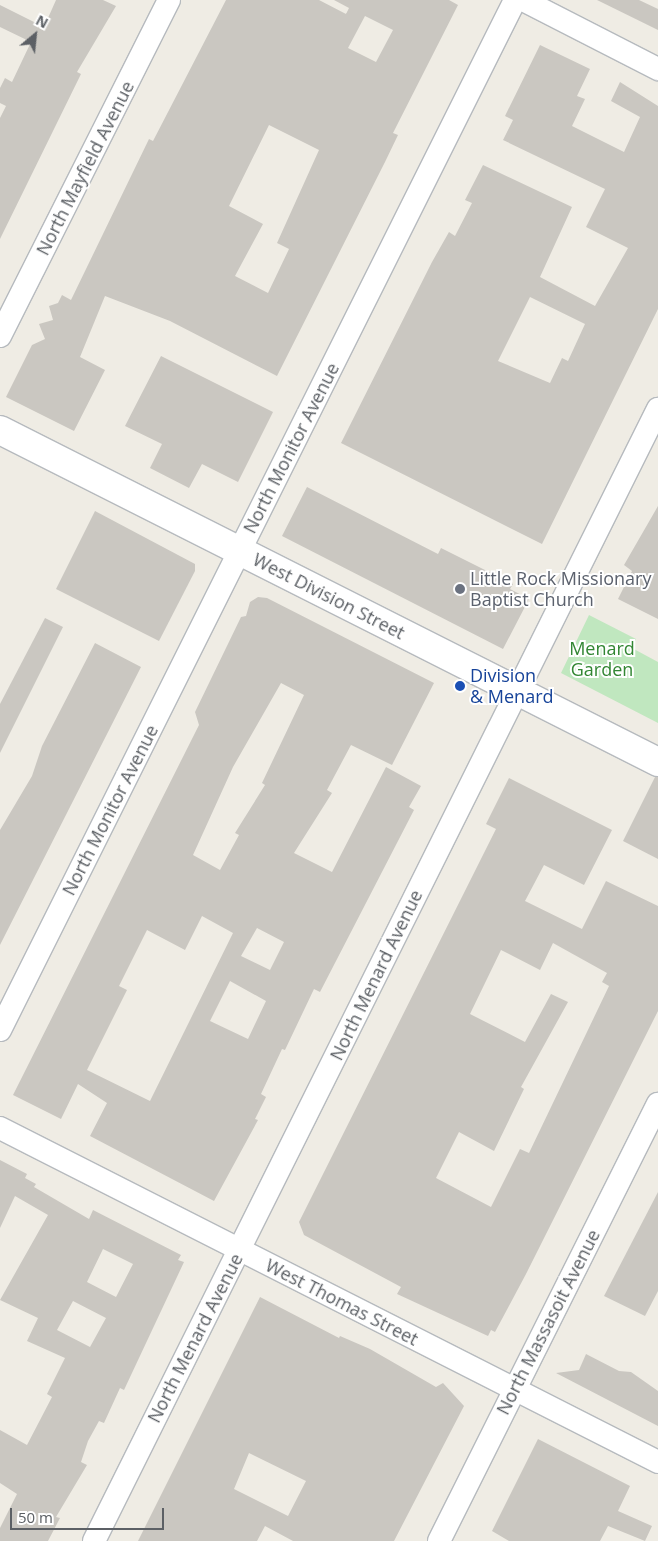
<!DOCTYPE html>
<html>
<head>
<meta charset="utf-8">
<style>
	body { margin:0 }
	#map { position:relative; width:658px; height:1541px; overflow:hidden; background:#efece4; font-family:"Open Sans",sans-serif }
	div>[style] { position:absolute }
	.green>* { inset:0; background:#c0e7bf }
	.building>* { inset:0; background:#cac7c1 }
	.roads { filter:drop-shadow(1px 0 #b6babe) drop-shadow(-1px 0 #b6babe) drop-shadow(0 1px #b6babe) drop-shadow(0 -1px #b6babe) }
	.street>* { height:22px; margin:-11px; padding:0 11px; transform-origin:11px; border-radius:11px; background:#fff }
	.secondary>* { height:28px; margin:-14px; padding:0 14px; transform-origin:14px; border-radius:14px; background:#fff }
	.dots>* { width:14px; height:14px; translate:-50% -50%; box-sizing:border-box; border:2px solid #fff; border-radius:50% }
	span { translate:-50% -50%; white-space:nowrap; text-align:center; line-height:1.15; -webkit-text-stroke:4px #fff; paint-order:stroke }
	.street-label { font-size:18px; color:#5c6065 }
	.worship-label { font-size:18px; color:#5b616d }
	.left { translate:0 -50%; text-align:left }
	.park-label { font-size:18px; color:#328633 }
	.transit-label { font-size:18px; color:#164399 }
	.north { position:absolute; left:10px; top:10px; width:50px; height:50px; -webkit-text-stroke:4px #fff; paint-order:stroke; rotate:28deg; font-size:14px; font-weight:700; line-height:20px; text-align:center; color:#5c6065 }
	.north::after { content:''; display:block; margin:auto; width:18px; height:22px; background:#5c6065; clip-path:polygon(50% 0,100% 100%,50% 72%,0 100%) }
	.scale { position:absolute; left:10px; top:1508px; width:154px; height:22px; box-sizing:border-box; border:2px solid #5c6065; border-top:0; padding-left:6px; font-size:15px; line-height:18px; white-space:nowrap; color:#5c6065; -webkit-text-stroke:4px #fff; paint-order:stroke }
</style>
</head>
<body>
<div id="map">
	<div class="green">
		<i style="clip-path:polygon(589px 615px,636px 639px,632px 648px,658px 662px,658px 723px,561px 673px)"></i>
	</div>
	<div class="building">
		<i style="clip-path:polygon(56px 0,103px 0,116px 6px,77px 72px,81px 74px,0 239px,0 118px,6px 106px,0 103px,0 88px,5px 78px,12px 82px,31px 42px,0 27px,0 5px,44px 27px)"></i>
		<i style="clip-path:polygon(evenodd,226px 0,319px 0,346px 14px,349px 8px,334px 0,449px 0,458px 5px,393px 133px,398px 135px,385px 162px,277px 376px,170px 321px,105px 296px,80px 357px,105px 370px,74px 431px,6px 397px,32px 345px,45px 339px,39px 324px,53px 320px,49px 306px,58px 303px,62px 295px,71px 300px,149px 139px,153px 141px,226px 0,365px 16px,393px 30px,376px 62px,348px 48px,365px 16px,226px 0,269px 125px,319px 150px,277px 243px,289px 249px,268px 293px,235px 276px,263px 224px,229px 206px,269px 125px)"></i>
		<i style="clip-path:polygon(597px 0,639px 0,658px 9px,658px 30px)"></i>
		<i style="clip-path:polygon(evenodd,540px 45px,590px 69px,577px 96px,585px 99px,572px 126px,624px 152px,640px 117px,611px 101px,620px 82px,658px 106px,658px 309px,542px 544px,341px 443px,432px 262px,449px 232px,455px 236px,472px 203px,465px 200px,483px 165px,572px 207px,540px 277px,595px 306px,628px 248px,586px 227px,605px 189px,503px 140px,513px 120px,505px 116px,540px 45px,530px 297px,585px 324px,568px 361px,562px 358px,550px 383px,498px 361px,530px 297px)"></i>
		<i style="clip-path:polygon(161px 356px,273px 412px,238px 482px,202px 464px,189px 488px,150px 468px,162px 444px,125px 426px)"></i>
		<i style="clip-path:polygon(307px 487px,438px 554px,441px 548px,513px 584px,510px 589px,529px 599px,503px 649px,282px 536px)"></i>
		<i style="clip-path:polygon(658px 506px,658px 619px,618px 599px,632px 571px,624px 565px)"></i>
		<i style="clip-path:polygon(95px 511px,195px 564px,195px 571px,159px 641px,56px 589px)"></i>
		<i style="clip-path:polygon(evenodd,258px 597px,267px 598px,434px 683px,392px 765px,351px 745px,327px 790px,332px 793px,294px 853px,332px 872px,386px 767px,421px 786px,409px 807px,414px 810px,320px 992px,314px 989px,285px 1050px,282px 1049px,261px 1094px,266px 1097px,255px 1119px,258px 1120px,214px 1201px,90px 1136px,107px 1103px,78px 1084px,61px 1119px,13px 1095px,199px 725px,195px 712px,241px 617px,246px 616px,250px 602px,258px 597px,281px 683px,304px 695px,262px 783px,265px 785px,235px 833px,239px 835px,220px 870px,193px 855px,233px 767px,281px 683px,258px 597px,202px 916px,233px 933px,150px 1101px,87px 1070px,127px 990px,119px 986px,147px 930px,185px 950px,202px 916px,258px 597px,257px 928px,284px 942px,270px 970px,241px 956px,257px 928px,258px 597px,230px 981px,266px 1001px,248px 1039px,210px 1021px,230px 981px)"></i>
		<i style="clip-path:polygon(45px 618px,63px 627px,0 753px,0 704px)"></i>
		<i style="clip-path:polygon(95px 643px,141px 667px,0 945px,0 830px,32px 776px,42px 746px)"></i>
		<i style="clip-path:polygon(655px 777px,658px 777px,658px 859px,623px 841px)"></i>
		<i style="clip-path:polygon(evenodd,509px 778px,612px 830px,584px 885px,544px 865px,525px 901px,582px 929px,606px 881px,658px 906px,658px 1011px,526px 1274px,495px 1332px,491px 1330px,488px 1336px,397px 1294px,401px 1287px,304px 1235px,299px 1222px,496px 829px,486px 824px,509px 778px,553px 943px,607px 973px,602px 982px,609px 986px,529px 1153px,520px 1149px,491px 1207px,436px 1178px,459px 1132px,494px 1151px,524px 1089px,521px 1087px,568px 1002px,551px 994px,525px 1042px,470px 1014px,501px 950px,540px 970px,553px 943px)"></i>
		<i style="clip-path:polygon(evenodd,0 1160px,27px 1174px,25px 1178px,36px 1184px,34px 1187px,89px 1219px,93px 1210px,181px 1255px,178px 1260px,184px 1262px,124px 1390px,120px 1388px,104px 1423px,99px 1421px,88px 1441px,81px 1462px,87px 1465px,56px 1517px,60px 1518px,48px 1541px,0 1541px,0 1528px,17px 1494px,0 1483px,0 1430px,27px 1445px,52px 1397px,47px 1394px,65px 1358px,27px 1341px,38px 1318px,0 1300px,48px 1215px,15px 1196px,0 1228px,0 1160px,103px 1249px,133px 1264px,116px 1297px,87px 1282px,103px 1249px,0 1160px,73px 1301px,106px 1318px,90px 1347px,57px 1330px,73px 1301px)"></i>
		<i style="clip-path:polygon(658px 1192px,658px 1291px,645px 1316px,604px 1296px)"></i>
		<i style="clip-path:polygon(evenodd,260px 1297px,339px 1338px,340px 1336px,370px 1349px,436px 1387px,443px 1383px,464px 1406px,394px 1541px,293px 1541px,265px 1526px,257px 1541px,138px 1541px,260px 1297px,249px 1453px,306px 1481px,288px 1516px,234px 1489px,249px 1453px)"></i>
		<i style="clip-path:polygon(586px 1354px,619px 1371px,631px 1372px,658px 1391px,658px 1426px,556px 1373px,579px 1370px)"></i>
		<i style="clip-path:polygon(538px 1439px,630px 1486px,618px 1511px,652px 1526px,645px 1541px,608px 1526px,600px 1541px,509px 1541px,492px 1531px)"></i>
	</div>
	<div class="roads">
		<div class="street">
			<i style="left:523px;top:0;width:152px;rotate:27.1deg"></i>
			<i style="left:0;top:336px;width:376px;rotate:-63.3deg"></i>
			<i style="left:0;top:1030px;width:1152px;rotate:-63.43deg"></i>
			<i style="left:0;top:1128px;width:738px;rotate:26.91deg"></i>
			<i style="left:94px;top:1541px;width:1265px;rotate:-63.52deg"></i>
			<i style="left:439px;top:1541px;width:489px;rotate:-63.4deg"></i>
		</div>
		<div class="secondary">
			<i style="left:0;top:430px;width:737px;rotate:26.77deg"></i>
		</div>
	</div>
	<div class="dots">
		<i style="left:460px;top:589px;background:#6b7280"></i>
		<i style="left:460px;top:686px;background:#1a4fb4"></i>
	</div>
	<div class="street-label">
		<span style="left:85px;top:168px;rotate:-63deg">North Mayfield Avenue</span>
		<span style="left:291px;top:448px;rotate:-63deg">North Monitor Avenue</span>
		<span style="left:329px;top:596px;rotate:27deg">West Division Street</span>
		<span style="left:110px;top:810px;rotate:-63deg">North Monitor Avenue</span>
		<span style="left:376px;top:975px;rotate:-64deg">North Menard Avenue</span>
		<span style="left:342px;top:1302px;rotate:27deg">West Thomas Street</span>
		<span style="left:548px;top:1322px;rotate:-63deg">North Massasoit Avenue</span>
		<span style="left:195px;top:1338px;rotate:-63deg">North Menard Avenue</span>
	</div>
	<div class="worship-label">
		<span class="left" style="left:470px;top:589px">Little Rock Missionary<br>Baptist Church</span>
	</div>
	<div class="park-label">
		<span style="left:602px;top:659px">Menard<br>Garden</span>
	</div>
	<div class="transit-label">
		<span class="left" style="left:470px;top:686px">Division<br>&amp; Menard</span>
	</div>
	<div class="north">N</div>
	<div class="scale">50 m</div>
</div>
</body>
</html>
